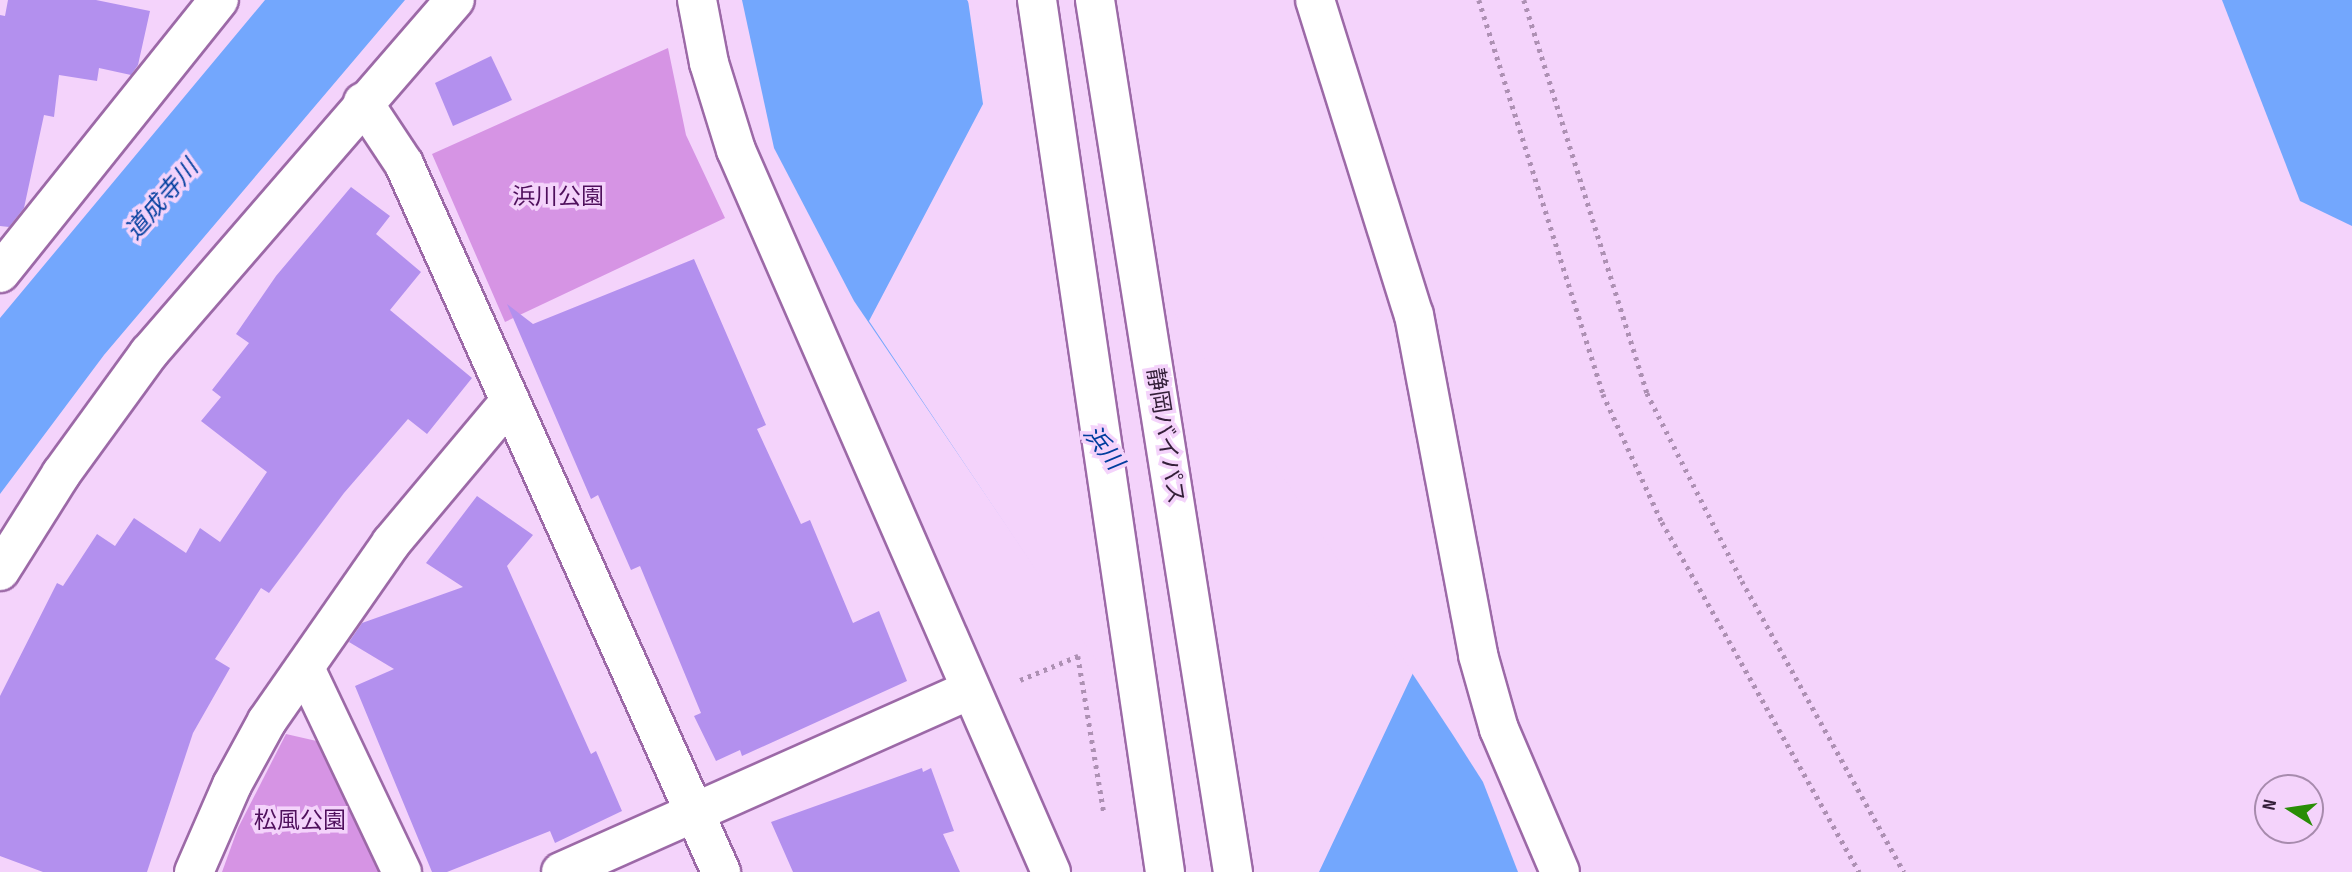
<!DOCTYPE html>
<html>
<head>
<meta charset="utf-8">
<style>
	body { margin:0 }
	#map { position:relative; width:2352px; height:872px; overflow:hidden; background:#f4d3fb; font-family:"Sofia Sans Condensed","Noto Sans JP",sans-serif }
	div>[style] { position:absolute }
	.green>* { inset:0; background:#d694e4 }
	.water>* { inset:0; background:#73a7fd }
	.pier>* { inset:0; background:#f4d3fb }
	.building>* { inset:0; background:#b390ee }
	.path>* { height:4.5px; margin-top:-2.25px; transform-origin:0; background:repeating-linear-gradient(90deg,#ad90b3 0 3.5px,transparent 0 8.5px) }
	.roads { filter:drop-shadow(2px 0 #9c69a7) drop-shadow(-2px 0 #9c69a7) drop-shadow(0 2px #9c69a7) drop-shadow(0 -2px #9c69a7) }
	.minor>* { height:38px; margin:-19px; padding:0 19px; transform-origin:19px; border-radius:19px; background:#fff }
	.highway>* { height:38px; margin:-19px; padding:0 19px; transform-origin:19px; border-radius:19px; background:#fff }
	span { translate:-50% -50%; white-space:nowrap; text-align:center; line-height:1.15; -webkit-text-stroke:7px #f4d3fb; paint-order:stroke }
	.park-label { font-size:23px; color:#4f105c }
	.street-label { font-size:23px; color:#341f39 }
	.water-label { font-size:24px; color:#003e9e; font-style:italic }
	.north { position:absolute; left:2254px; top:774px; width:70px; height:70px; box-sizing:border-box; background:#f4d3fb; border:2px solid #a78bad; border-radius:50%; rotate:282deg; font-size:19px; font-weight:700; line-height:28px; text-align:center; color:#341f39 }
	.north::after { content:''; display:block; margin:auto; width:24px; height:32px; background:#298d06; clip-path:polygon(50% 0,100% 100%,50% 72%,0 100%) }
</style>
</head>
<body>
<div id="map">
	<div class="green">
		<i style="clip-path:polygon(668px 48px,686px 135px,725px 218px,505px 322px,432px 154px)"></i>
		<i style="clip-path:polygon(286px 734px,321px 742px,382px 872px,222px 872px,238px 828px)"></i>
	</div>
	<div class="water">
		<i style="clip-path:polygon(265px 0,405px 0,104px 355px,0 494px,0 318px)"></i>
		<i style="clip-path:polygon(742px 0,967px 0,1453px 735px,1483px 782px,1518px 872px,1242px 872px,854px 301px,774px 148px)"></i>
		<i style="clip-path:polygon(2222px 0,2352px 0,2352px 226px,2300px 201px)"></i>
	</div>
	<div class="pier">
		<i style="clip-path:polygon(968px 0,1413px 673px,1319px 872px,1238px 872px,869px 321px,983px 104px)"></i>
	</div>
	<div class="building">
		<i style="clip-path:polygon(8px 0,96px 0,150px 11px,138px 65px,131px 75px,99px 68px,97px 81px,59px 75px,54px 117px,44px 115px,24px 208px,9px 227px,0 226px,0 15px,5px 16px)"></i>
		<i style="clip-path:polygon(491px 56px,512px 100px,453px 126px,435px 83px)"></i>
		<i style="clip-path:polygon(351px 187px,390px 216px,376px 234px,421px 272px,390px 310px,472px 378px,427px 434px,408px 419px,344px 493px,269px 593px,261px 588px,215px 659px,230px 668px,193px 733px,147px 872px,43px 872px,0 856px,0 696px,57px 583px,63px 586px,97px 534px,115px 546px,134px 518px,186px 553px,200px 528px,220px 542px,267px 472px,201px 421px,221px 397px,212px 390px,249px 343px,236px 334px,276px 276px)"></i>
		<i style="clip-path:polygon(694px 259px,766px 425px,757px 429px,801px 524px,810px 520px,853px 623px,879px 611px,907px 681px,742px 756px,740px 750px,716px 761px,694px 716px,701px 713px,640px 566px,631px 570px,598px 495px,591px 499px,507px 304px,533px 324px)"></i>
		<i style="clip-path:polygon(477px 496px,533px 535px,507px 566px,591px 754px,596px 751px,622px 811px,555px 843px,550px 831px,447px 872px,432px 872px,355px 686px,394px 669px,349px 642px,362px 623px,463px 587px,426px 563px)"></i>
		<i style="clip-path:polygon(922px 768px,923px 772px,931px 768px,954px 831px,943px 834px,960px 872px,793px 872px,771px 822px)"></i>
	</div>
	<div class="path">
		<i style="left:1479px;top:0;width:413px;rotate:72.5deg"></i>
		<i style="left:1603px;top:394px;width:141px;rotate:65.3deg"></i>
		<i style="left:1662px;top:522px;width:402px;rotate:60.6deg"></i>
		<i style="left:1524px;top:0;width:412px;rotate:72.6deg"></i>
		<i style="left:1647px;top:393px;width:211px;rotate:63.2deg"></i>
		<i style="left:1742px;top:581px;width:333px;rotate:60.9deg"></i>
		<i style="left:1020px;top:680px;width:63px;rotate:-22.5deg"></i>
		<i style="left:1078px;top:656px;width:159px;rotate:80.6deg"></i>
	</div>
	<div class="roads">
		<div class="minor">
			<i style="left:697px;top:0;width:64px;rotate:79.2deg"></i>
			<i style="left:709px;top:63px;width:91px;rotate:72.8deg"></i>
			<i style="left:736px;top:150px;width:788px;rotate:66.43deg"></i>
			<i style="left:1315px;top:0;width:330px;rotate:72.6deg"></i>
			<i style="left:1414px;top:315px;width:346px;rotate:79.3deg"></i>
			<i style="left:1478px;top:655px;width:77px;rotate:74.2deg"></i>
			<i style="left:1499px;top:729px;width:155px;rotate:66.9deg"></i>
			<i style="left:363px;top:102px;width:74px;rotate:56.5deg"></i>
			<i style="left:404px;top:164px;width:776px;rotate:65.88deg"></i>
			<i style="left:0;top:273px;width:350px;rotate:-51.3deg"></i>
			<i style="left:0;top:571px;width:115px;rotate:-57.8deg"></i>
			<i style="left:61px;top:474px;width:150px;rotate:-54deg"></i>
			<i style="left:149px;top:353px;width:467px;rotate:-49.1deg"></i>
			<i style="left:305px;top:668px;width:226px;rotate:64.6deg"></i>
			<i style="left:194px;top:872px;width:95px;rotate:-66.4deg"></i>
			<i style="left:232px;top:785px;width:73px;rotate:-61.3deg"></i>
			<i style="left:267px;top:721px;width:217px;rotate:-55.1deg"></i>
			<i style="left:391px;top:543px;width:185px;rotate:-50deg"></i>
			<i style="left:561px;top:872px;width:447px;rotate:-24deg"></i>
		</div>
		<div class="highway">
			<i style="left:1037px;top:0;width:881px;rotate:81.65deg"></i>
			<i style="left:1095px;top:0;width:883px;rotate:81.01deg"></i>
		</div>
	</div>
	<div class="park-label">
		<span style="left:558px;top:197px">浜川公園</span>
		<span style="left:300px;top:821px">松風公園</span>
	</div>
	<div class="street-label">
		<span style="left:1165px;top:436px;rotate:81deg">静岡バイパス</span>
	</div>
	<div class="water-label">
		<span style="left:162px;top:200px;rotate:-49deg">道成寺川</span>
		<span style="left:1103px;top:448px;rotate:53deg">浜川</span>
	</div>
	<div class="north">N</div>
</div>
</body>
</html>
